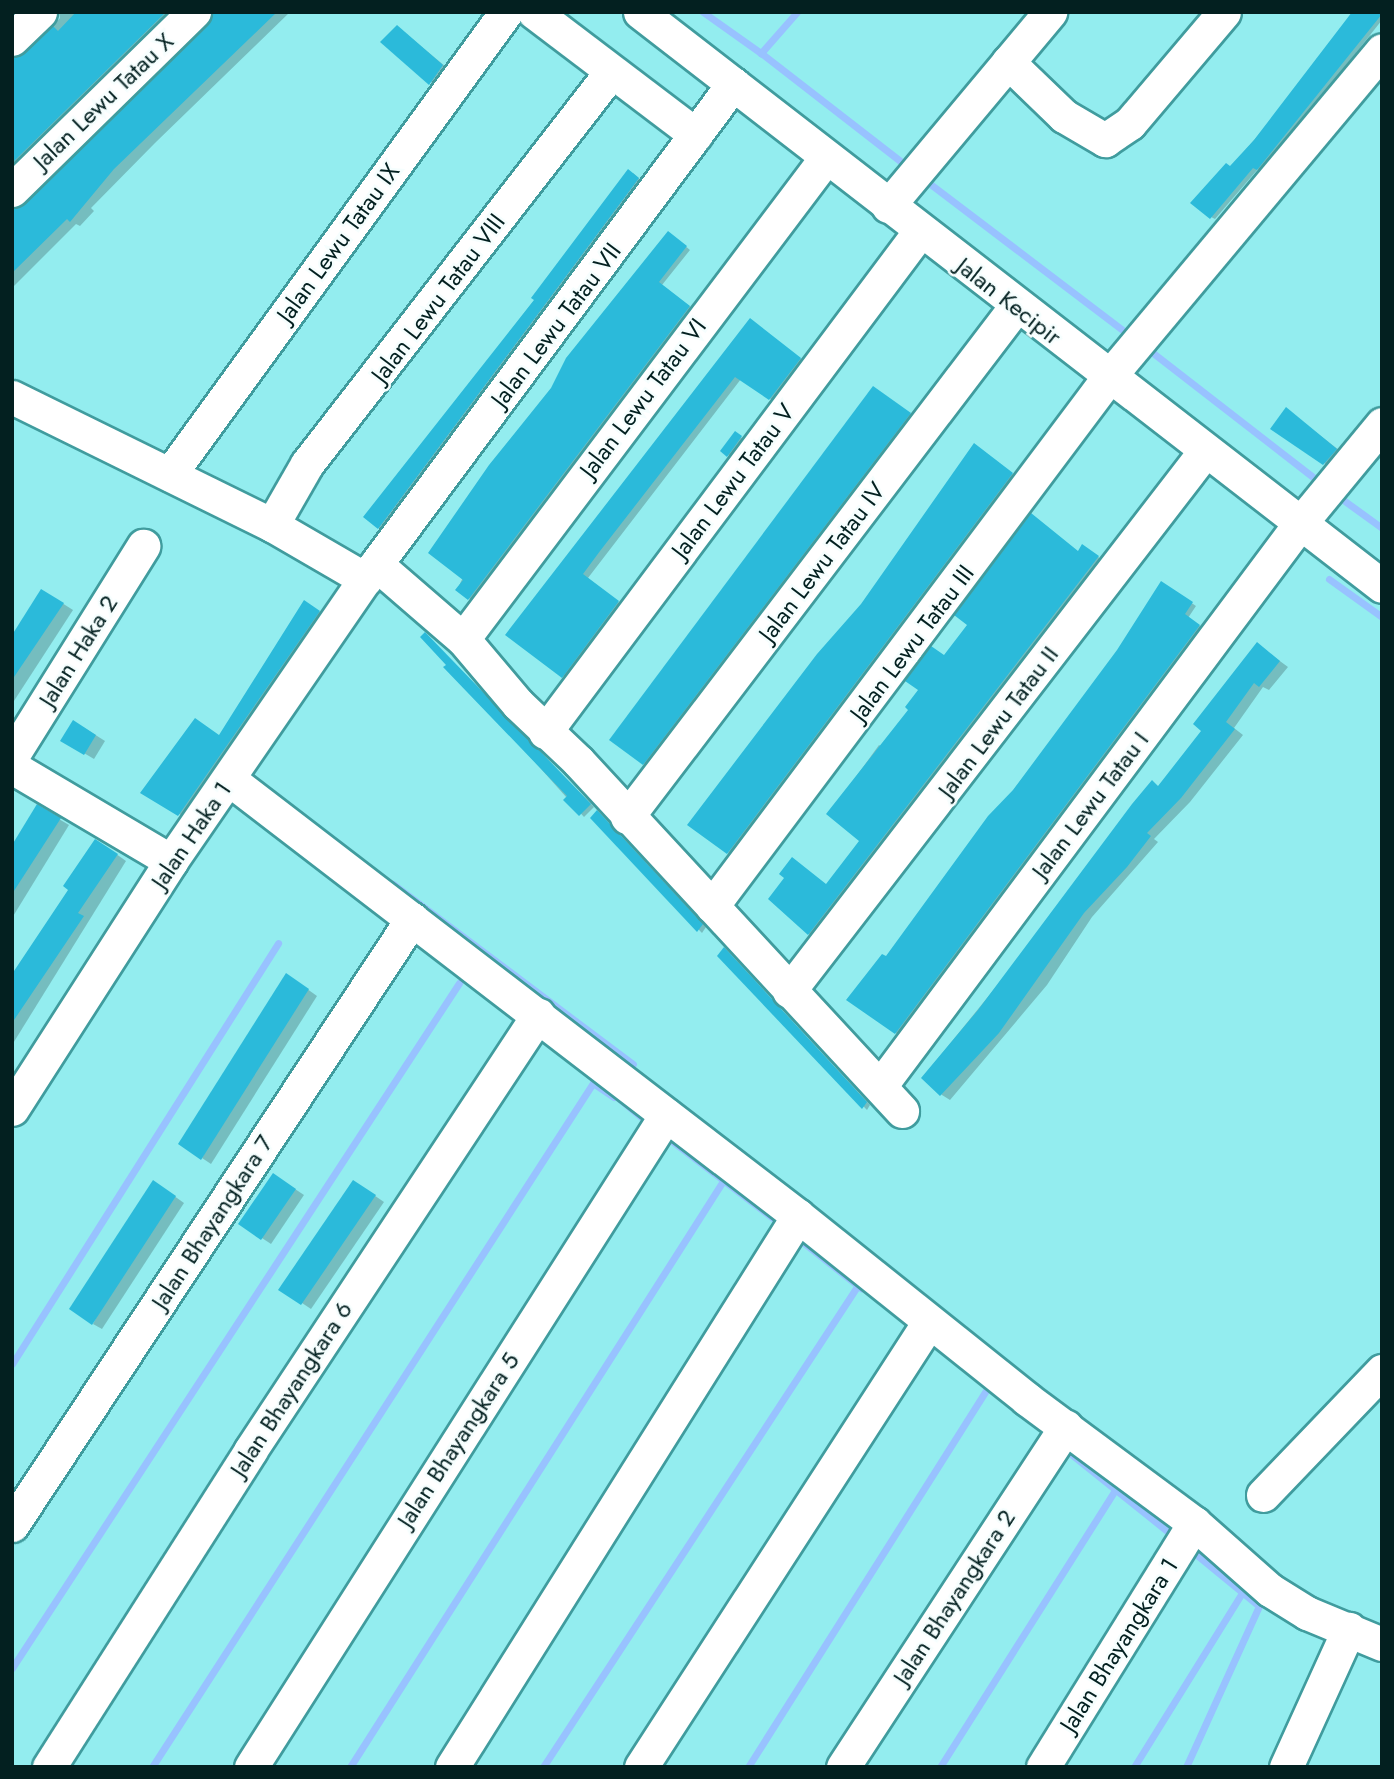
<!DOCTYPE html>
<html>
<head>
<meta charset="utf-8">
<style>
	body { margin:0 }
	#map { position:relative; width:1394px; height:1779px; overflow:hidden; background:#93edef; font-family:Jost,sans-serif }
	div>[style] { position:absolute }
	.shadow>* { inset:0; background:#0003 }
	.stream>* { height:7px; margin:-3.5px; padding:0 3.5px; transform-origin:3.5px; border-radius:3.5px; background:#98c2ff }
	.building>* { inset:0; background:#2bbada }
	.roads { filter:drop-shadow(2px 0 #409c9e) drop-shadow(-2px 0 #409c9e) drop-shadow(0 2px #409c9e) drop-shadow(0 -2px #409c9e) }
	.minor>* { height:33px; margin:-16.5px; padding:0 16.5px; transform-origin:16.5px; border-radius:16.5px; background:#fff }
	span { translate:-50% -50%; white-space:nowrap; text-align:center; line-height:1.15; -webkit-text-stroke:5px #f6fefe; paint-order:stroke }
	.street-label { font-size:24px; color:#032020 }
	.frame { position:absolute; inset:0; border:14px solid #032020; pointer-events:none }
</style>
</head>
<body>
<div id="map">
	<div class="shadow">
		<i style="clip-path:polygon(59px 12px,181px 12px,12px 177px,12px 58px,26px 55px,60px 18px)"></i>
		<i style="clip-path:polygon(213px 12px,290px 12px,155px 143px,91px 208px,94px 211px,80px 226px,76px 224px,12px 288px,12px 209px,27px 205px,209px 27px)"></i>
		<i style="clip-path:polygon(1353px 12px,1382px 12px,1382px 20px,1262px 171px,1258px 169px,1215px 219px,1211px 217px,1231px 167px,1302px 84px)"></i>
		<i style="clip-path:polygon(398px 27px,452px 72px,439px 89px,383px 42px)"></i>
		<i style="clip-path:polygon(633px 173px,642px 181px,383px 530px,379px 528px,366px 517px)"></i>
		<i style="clip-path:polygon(672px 235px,690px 250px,662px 285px,693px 309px,473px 601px,457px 590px,552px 389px)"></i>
		<i style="clip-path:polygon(756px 324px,805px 362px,775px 402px,741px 379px,588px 578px,623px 606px,568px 679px,508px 634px)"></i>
		<i style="clip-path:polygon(877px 390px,913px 416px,647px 766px,644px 763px)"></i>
		<i style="clip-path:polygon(1286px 409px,1344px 454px,1332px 468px,1324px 463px)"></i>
		<i style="clip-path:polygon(735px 433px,745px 440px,732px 458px,728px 455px)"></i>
		<i style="clip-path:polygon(978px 448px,1016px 477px,732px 855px,728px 853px,862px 606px)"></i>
		<i style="clip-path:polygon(1088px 550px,1104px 561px,815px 937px,809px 934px,786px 878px,827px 885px,862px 841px,829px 814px,879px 745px,884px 748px,945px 657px,1079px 552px)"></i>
		<i style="clip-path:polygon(1162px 583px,1196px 606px,1188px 618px,1204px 629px,900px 1035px,896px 1033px,886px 958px,1119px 651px)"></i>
		<i style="clip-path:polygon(51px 596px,73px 610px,12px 704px,12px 637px)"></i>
		<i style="clip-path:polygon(304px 603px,331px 619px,191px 821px,142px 792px,220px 736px)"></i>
		<i style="clip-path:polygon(425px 634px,594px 807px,584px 817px,448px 665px)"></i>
		<i style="clip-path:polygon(1258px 645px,1288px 667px,1269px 690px,1263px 687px,1234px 728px,1243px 735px,1190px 802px,1154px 839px,1158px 842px,1092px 917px,1047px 985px,950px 1100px,942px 1095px,923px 1077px,1204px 730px)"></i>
		<i style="clip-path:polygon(83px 727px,105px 741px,94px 759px,62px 740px)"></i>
		<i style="clip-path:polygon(37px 806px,69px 825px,12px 918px,12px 847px)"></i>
		<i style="clip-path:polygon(598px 812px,706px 927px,702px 933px,592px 818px)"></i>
		<i style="clip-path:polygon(105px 846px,126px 861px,12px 1045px,12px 979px)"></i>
		<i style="clip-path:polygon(724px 949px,870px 1105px,867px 1110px,719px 956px)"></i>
		<i style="clip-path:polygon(296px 981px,317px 996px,211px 1164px,202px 1158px)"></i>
		<i style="clip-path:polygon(283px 1181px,304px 1195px,271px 1244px,241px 1224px)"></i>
		<i style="clip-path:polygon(362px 1187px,384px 1202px,311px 1309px,281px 1289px)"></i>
		<i style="clip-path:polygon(163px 1188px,184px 1203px,102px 1329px,93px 1324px)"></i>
	</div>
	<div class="stream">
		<i style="left:703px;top:12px;width:71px;rotate:35.3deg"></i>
		<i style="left:797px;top:12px;width:55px;rotate:131.3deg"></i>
		<i style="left:761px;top:53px;width:187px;rotate:37.8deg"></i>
		<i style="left:921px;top:177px;width:265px;rotate:37.2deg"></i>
		<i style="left:1144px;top:346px;width:227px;rotate:37.8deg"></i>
		<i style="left:1335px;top:494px;width:58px;rotate:35.9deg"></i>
		<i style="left:1329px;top:579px;width:65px;rotate:35.6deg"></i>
		<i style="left:393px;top:884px;width:300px;rotate:36.9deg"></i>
		<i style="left:615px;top:1095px;width:35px;rotate:40deg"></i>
		<i style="left:672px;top:1141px;width:128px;rotate:37.4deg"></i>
		<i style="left:804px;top:1243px;width:73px;rotate:38.3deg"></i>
		<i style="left:12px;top:1364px;width:498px;rotate:-57.7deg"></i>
		<i style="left:1071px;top:1454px;width:123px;rotate:38.7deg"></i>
		<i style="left:12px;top:1668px;width:818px;rotate:-56.87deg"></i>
		<i style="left:152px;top:1767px;width:814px;rotate:-57.19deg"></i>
		<i style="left:593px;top:1083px;width:25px;rotate:34deg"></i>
		<i style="left:350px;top:1767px;width:695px;rotate:-57.52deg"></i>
		<i style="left:543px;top:1767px;width:576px;rotate:-56.83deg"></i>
		<i style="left:748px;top:1767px;width:449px;rotate:-57.7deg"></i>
		<i style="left:940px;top:1767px;width:329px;rotate:-57.7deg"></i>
		<i style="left:1134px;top:1767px;width:205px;rotate:-58.2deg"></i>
		<i style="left:1186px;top:1767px;width:177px;rotate:-65.6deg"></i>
		<i style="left:1259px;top:1606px;width:80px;rotate:-140.6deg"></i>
	</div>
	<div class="building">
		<i style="clip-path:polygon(76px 12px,166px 12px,12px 163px,12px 58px,25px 53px,53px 26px,58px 31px)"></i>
		<i style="clip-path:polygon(213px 12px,277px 12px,114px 169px,70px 222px,67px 219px,12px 273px,12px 209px,25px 204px,207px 26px)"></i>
		<i style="clip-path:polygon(1352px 12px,1382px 14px,1257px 170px,1253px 168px,1210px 219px,1190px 203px,1226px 163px,1230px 166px,1254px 140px)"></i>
		<i style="clip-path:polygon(397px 25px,443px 65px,429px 85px,380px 42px)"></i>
		<i style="clip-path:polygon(628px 169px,639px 178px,378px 529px,363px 517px,534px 300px,531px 298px)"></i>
		<i style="clip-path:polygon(668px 231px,687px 246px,659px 282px,690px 306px,468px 600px,455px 590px,463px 580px,428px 553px,489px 465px,551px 388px,566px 358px)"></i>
		<i style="clip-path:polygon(750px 318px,801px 358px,769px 400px,735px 377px,600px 551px,583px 574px,619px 601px,562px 678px,505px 635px)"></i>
		<i style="clip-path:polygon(873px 386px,911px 413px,643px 765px,609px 740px)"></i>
		<i style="clip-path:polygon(1286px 407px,1337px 449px,1323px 465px,1270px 429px)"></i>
		<i style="clip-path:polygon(735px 431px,742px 436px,727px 457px,720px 451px)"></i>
		<i style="clip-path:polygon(974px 443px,1013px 473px,727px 854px,687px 825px,817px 654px,861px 604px)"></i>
		<i style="clip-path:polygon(1031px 513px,1078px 551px,1082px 544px,1099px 556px,808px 935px,768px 899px,784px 878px,779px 874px,792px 857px,826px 884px,859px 841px,826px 814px,908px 710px,905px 707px,918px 690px,905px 681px,931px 646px,944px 655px,967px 625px,954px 615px)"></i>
		<i style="clip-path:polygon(1161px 581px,1193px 602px,1185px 614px,1200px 625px,895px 1034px,846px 1000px,882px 954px,886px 956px,988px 816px,1013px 790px,1117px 650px)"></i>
		<i style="clip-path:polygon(41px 589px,64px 603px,12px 680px,12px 635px)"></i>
		<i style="clip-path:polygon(304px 600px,320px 611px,178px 816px,140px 793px,195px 718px,219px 735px)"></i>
		<i style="clip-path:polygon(425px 632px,591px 804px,579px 816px,563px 800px,567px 796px,443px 667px,446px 665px,420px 637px)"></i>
		<i style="clip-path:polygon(1257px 642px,1280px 661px,1259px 687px,1254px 683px,1226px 722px,1235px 729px,1181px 798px,1147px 833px,1151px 836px,1127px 867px,1084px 913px,999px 1033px,940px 1096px,921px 1078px,978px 1010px,1132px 804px,1152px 780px,1158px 786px,1201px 731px,1193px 724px)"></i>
		<i style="clip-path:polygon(73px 720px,96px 735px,84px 755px,60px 741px)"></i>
		<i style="clip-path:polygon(37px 804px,61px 818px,12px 894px,12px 845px)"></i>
		<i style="clip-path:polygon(597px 810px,703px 924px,697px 932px,590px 818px)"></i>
		<i style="clip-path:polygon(95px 839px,118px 854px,78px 913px,84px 916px,12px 1023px,12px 974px,68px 890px,63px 886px)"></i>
		<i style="clip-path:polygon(724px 947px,867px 1102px,862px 1109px,717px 956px)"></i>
		<i style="clip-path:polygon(286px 973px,309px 989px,201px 1160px,178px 1144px)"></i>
		<i style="clip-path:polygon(273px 1173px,296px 1189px,261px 1240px,238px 1224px)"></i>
		<i style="clip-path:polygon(153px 1180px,176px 1196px,92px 1325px,69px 1309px)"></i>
		<i style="clip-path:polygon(353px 1180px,376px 1195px,301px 1305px,278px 1290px)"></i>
	</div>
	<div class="roads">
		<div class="minor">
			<i style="left:534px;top:12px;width:203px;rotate:37.2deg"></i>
			<i style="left:640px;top:12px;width:938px;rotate:37.72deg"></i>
			<i style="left:12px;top:39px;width:39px;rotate:-44deg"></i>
			<i style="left:1008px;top:62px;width:78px;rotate:44deg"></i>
			<i style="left:1064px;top:116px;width:48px;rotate:30.3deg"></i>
			<i style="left:1105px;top:140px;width:30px;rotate:-34deg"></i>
			<i style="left:1130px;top:123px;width:145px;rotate:-49.7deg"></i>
			<i style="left:12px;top:190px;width:255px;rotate:-44.4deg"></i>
			<i style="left:888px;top:206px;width:253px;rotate:-50.1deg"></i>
			<i style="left:12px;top:397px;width:290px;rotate:26.2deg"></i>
			<i style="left:272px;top:525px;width:108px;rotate:30.1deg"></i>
			<i style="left:170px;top:474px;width:571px;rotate:-53.97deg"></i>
			<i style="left:272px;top:525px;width:70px;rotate:-60.2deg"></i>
			<i style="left:307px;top:464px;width:494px;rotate:-52.2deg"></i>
			<i style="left:376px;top:564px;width:115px;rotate:40.8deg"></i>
			<i style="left:463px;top:639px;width:85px;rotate:49.8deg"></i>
			<i style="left:518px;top:704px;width:83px;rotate:43.5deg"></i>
			<i style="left:578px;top:761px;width:477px;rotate:47.2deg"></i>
			<i style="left:463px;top:639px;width:601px;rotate:-52.98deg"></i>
			<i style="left:545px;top:732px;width:626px;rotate:-53.19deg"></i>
			<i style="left:12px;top:756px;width:248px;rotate:-58deg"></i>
			<i style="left:12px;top:767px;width:185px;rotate:30.6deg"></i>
			<i style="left:229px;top:779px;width:717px;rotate:37.52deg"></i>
			<i style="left:798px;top:1216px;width:293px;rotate:38.6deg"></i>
			<i style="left:1027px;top:1399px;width:208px;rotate:36.6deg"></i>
			<i style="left:1194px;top:1523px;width:101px;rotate:41.4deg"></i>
			<i style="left:1270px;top:1590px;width:44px;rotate:31.9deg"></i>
			<i style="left:1307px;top:1613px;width:81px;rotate:22.5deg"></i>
			<i style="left:627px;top:817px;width:642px;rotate:-52.72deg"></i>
			<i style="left:712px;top:906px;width:660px;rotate:-53.13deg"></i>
			<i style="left:1108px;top:378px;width:427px;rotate:-50.1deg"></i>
			<i style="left:789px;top:991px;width:682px;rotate:-52.39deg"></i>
			<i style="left:881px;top:1085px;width:697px;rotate:-53.28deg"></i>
			<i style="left:1298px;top:526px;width:132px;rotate:-50.5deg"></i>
			<i style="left:12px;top:1109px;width:295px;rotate:-57.3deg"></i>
			<i style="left:171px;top:861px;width:342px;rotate:-55.5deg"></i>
			<i style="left:365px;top:579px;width:617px;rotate:-53.37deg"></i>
			<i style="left:1263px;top:1495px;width:172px;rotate:-46.2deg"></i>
			<i style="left:12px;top:1525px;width:726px;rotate:-56.57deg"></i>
			<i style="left:49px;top:1767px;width:375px;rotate:-57.5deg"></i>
			<i style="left:250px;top:1451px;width:523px;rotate:-56.55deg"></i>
			<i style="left:251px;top:1767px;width:773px;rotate:-57.52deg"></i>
			<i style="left:452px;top:1767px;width:651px;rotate:-57.87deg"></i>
			<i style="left:641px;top:1767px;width:530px;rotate:-57.09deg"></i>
			<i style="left:843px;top:1767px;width:407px;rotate:-56.8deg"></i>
			<i style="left:1043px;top:1767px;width:287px;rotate:-58.2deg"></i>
			<i style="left:1286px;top:1767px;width:152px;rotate:-65.5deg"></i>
		</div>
	</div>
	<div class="street-label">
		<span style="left:103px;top:101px;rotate:-44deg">Jalan Lewu Tatau X</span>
		<span style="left:338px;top:243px;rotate:-54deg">Jalan Lewu Tatau IX</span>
		<span style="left:438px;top:298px;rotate:-53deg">Jalan Lewu Tatau VIII</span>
		<span style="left:1009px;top:301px;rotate:38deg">Jalan Kecipir</span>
		<span style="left:556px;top:325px;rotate:-53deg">Jalan Lewu Tatau VII</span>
		<span style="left:643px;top:398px;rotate:-53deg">Jalan Lewu Tatau VI</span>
		<span style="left:733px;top:481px;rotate:-53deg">Jalan Lewu Tatau V</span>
		<span style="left:822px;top:562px;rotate:-53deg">Jalan Lewu Tatau IV</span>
		<span style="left:912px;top:643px;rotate:-53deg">Jalan Lewu Tatau III</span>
		<span style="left:78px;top:651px;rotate:-58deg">Jalan Haka 2</span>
		<span style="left:998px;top:722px;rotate:-53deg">Jalan Lewu Tatau II</span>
		<span style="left:1090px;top:805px;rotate:-53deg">Jalan Lewu Tatau I</span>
		<span style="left:191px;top:835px;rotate:-56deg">Jalan Haka 1</span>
		<span style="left:212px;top:1222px;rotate:-57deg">Jalan Bhayangkara 7</span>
		<span style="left:291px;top:1389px;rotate:-57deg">Jalan Bhayangkara 6</span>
		<span style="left:458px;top:1440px;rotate:-57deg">Jalan Bhayangkara 5</span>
		<span style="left:954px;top:1597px;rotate:-57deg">Jalan Bhayangkara 2</span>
		<span style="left:1119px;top:1645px;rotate:-58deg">Jalan Bhayangkara 1</span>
	</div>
	<div class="frame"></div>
</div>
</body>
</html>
